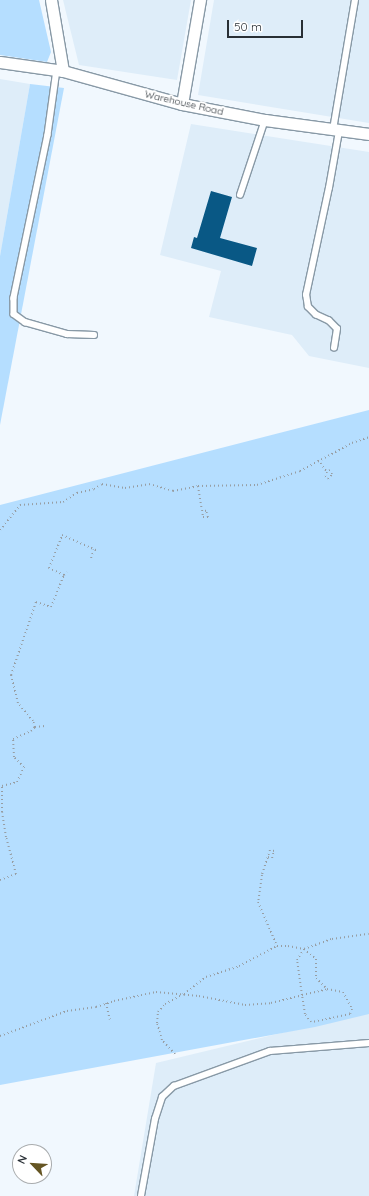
<!DOCTYPE html>
<html>
<head>
<meta charset="utf-8">
<style>
	body { margin:0 }
	#map { position:relative; width:369px; height:1196px; overflow:hidden; background:#f1f8fe; font-family:Quicksand,sans-serif }
	div>[style] { position:absolute }
	.built>* { inset:0; background:#deedf9 }
	.green>* { inset:0; background:#b5deff }
	.building>* { inset:0; background:#095885 }
	.path>* { height:2px; margin-top:-1px; transform-origin:0; background:repeating-linear-gradient(90deg,#979ea4 0 1px,transparent 0 4px) }
	.roads { filter:drop-shadow(1px 0 #8899a6) drop-shadow(-1px 0 #8899a6) drop-shadow(0 1px #8899a6) drop-shadow(0 -1px #8899a6) }
	.service>* { height:5.5px; margin:-2.75px; padding:0 2.75px; transform-origin:2.75px; border-radius:2.75px; background:#fff }
	.minor>* { height:11px; margin:-5.5px; padding:0 5.5px; transform-origin:5.5px; border-radius:5.5px; background:#fff }
	span { translate:-50% -50%; white-space:nowrap; text-align:center; line-height:1.15; -webkit-text-stroke:4px #fff; paint-order:stroke }
	.street-label { font-size:10px; color:#282f35 }
	.north { position:absolute; left:12px; top:1144px; width:40px; height:40px; box-sizing:border-box; background:#fff; border:1px solid #a9acae; border-radius:50%; rotate:295deg; font-size:11px; font-weight:700; line-height:16px; text-align:center; color:#282f35 }
	.north::after { content:''; display:block; margin:auto; width:14px; height:18px; background:#655523; clip-path:polygon(50% 0,100% 100%,50% 72%,0 100%) }
	.scale { position:absolute; left:227px; top:20px; width:76px; height:18px; box-sizing:border-box; border:2px solid #282f35; border-top:0; padding-left:5px; font-size:12px; line-height:14px; white-space:nowrap; color:#282f35; -webkit-text-stroke:3px #fff; paint-order:stroke }
</style>
</head>
<body>
<div id="map">
	<div class="built">
		<i style="clip-path:polygon(63px 0,191px 0,177px 80px,79px 65px)"></i>
		<i style="clip-path:polygon(214px 0,369px 0,369px 123px,198px 95px)"></i>
		<i style="clip-path:polygon(0 79px,30px 84px,0 256px)"></i>
		<i style="clip-path:polygon(191px 124px,369px 152px,369px 368px,309px 356px,292px 335px,209px 317px,221px 271px,160px 255px)"></i>
		<i style="clip-path:polygon(369px 1012px,369px 1196px,134px 1196px,156px 1063px)"></i>
	</div>
	<div class="green">
		<i style="clip-path:polygon(0 0,39px 0,51px 52px,47px 62px,0 55px)"></i>
		<i style="clip-path:polygon(30px 84px,64px 88px,0 425px,0 256px)"></i>
		<i style="clip-path:polygon(369px 410px,369px 1014px,315px 1027px,0 1085px,0 505px)"></i>
	</div>
	<div class="building">
		<i style="clip-path:polygon(211px 191px,232px 197px,220px 238px,257px 248px,252px 266px,191px 248px,194px 237px,197px 238px)"></i>
	</div>
	<div class="path">
		<i style="left:318px;top:460px;width:15px;rotate:53deg"></i>
		<i style="left:327px;top:472px;width:4px;rotate:117deg"></i>
		<i style="left:325px;top:476px;width:4px;rotate:45deg"></i>
		<i style="left:328px;top:479px;width:6px;rotate:-51deg"></i>
		<i style="left:332px;top:474px;width:4px;rotate:-117deg"></i>
		<i style="left:330px;top:470px;width:4px;rotate:146deg"></i>
		<i style="left:198px;top:486px;width:24px;rotate:81deg"></i>
		<i style="left:202px;top:510px;width:7px;rotate:82deg"></i>
		<i style="left:203px;top:517px;width:5px"></i>
		<i style="left:208px;top:517px;width:6px;rotate:-108deg"></i>
		<i style="left:206px;top:511px;width:4px;rotate:-166deg"></i>
		<i style="left:0;top:530px;width:32px;rotate:-51deg"></i>
		<i style="left:20px;top:505px;width:43px;rotate:-4deg"></i>
		<i style="left:63px;top:502px;width:17px;rotate:-33deg"></i>
		<i style="left:77px;top:493px;width:17px;rotate:-13deg"></i>
		<i style="left:94px;top:489px;width:9px;rotate:-32deg"></i>
		<i style="left:102px;top:484px;width:23px;rotate:10deg"></i>
		<i style="left:125px;top:488px;width:24px;rotate:-9deg"></i>
		<i style="left:149px;top:484px;width:25px;rotate:16deg"></i>
		<i style="left:173px;top:491px;width:25px;rotate:-11deg"></i>
		<i style="left:198px;top:486px;width:59px;rotate:-1deg"></i>
		<i style="left:257px;top:485px;width:45px;rotate:-18deg"></i>
		<i style="left:300px;top:471px;width:59px;rotate:-28.3deg"></i>
		<i style="left:352px;top:443px;width:18px;rotate:-19deg"></i>
		<i style="left:91px;top:558px;width:9px;rotate:-72deg"></i>
		<i style="left:64px;top:575px;width:4px;rotate:-45deg"></i>
		<i style="left:35px;top:727px;width:6px;rotate:-108deg"></i>
		<i style="left:33px;top:721px;width:23px;rotate:-130deg"></i>
		<i style="left:18px;top:703px;width:29px;rotate:-104deg"></i>
		<i style="left:11px;top:675px;width:77px;rotate:-71.1deg"></i>
		<i style="left:36px;top:602px;width:16px;rotate:18deg"></i>
		<i style="left:51px;top:607px;width:35px;rotate:-68deg"></i>
		<i style="left:64px;top:575px;width:17px;rotate:-155deg"></i>
		<i style="left:49px;top:568px;width:35px;rotate:-68deg"></i>
		<i style="left:62px;top:535px;width:39px;rotate:24deg"></i>
		<i style="left:268px;top:857px;width:4px;rotate:14deg"></i>
		<i style="left:272px;top:858px;width:7px;rotate:-74deg"></i>
		<i style="left:274px;top:851px;width:4px;rotate:-166deg"></i>
		<i style="left:270px;top:850px;width:26px;rotate:108deg"></i>
		<i style="left:262px;top:875px;width:27px;rotate:98deg"></i>
		<i style="left:258px;top:902px;width:48px;rotate:66.6deg"></i>
		<i style="left:0;top:880px;width:17px;rotate:-21deg"></i>
		<i style="left:16px;top:874px;width:38px;rotate:-105deg"></i>
		<i style="left:6px;top:837px;width:25px;rotate:-99deg"></i>
		<i style="left:2px;top:812px;width:26px;rotate:-90deg"></i>
		<i style="left:2px;top:786px;width:16px;rotate:-15deg"></i>
		<i style="left:17px;top:782px;width:17px;rotate:-65deg"></i>
		<i style="left:24px;top:767px;width:14px;rotate:-135deg"></i>
		<i style="left:14px;top:757px;width:18px;rotate:-93deg"></i>
		<i style="left:13px;top:739px;width:20px;rotate:-24deg"></i>
		<i style="left:31px;top:731px;width:6px;rotate:-45deg"></i>
		<i style="left:35px;top:727px;width:10px;rotate:-6deg"></i>
		<i style="left:106px;top:1003px;width:17px;rotate:77deg"></i>
		<i style="left:0;top:1036px;width:72px;rotate:-20.5deg"></i>
		<i style="left:67px;top:1011px;width:29px;rotate:-8deg"></i>
		<i style="left:96px;top:1007px;width:19px;rotate:-18deg"></i>
		<i style="left:114px;top:1001px;width:43px;rotate:-12.1deg"></i>
		<i style="left:156px;top:992px;width:43px;rotate:5.3deg"></i>
		<i style="left:199px;top:996px;width:47px;rotate:11.1deg"></i>
		<i style="left:245px;top:1005px;width:26px;rotate:-4deg"></i>
		<i style="left:271px;top:1003px;width:32px;rotate:-14deg"></i>
		<i style="left:302px;top:995px;width:35px;rotate:-98deg"></i>
		<i style="left:297px;top:960px;width:13px;rotate:-58deg"></i>
		<i style="left:304px;top:949px;width:30px;rotate:-20deg"></i>
		<i style="left:332px;top:939px;width:37px;rotate:-8deg"></i>
		<i style="left:175px;top:1054px;width:19px;rotate:-133deg"></i>
		<i style="left:162px;top:1040px;width:18px;rotate:-106deg"></i>
		<i style="left:157px;top:1023px;width:11px;rotate:-85deg"></i>
		<i style="left:158px;top:1012px;width:11px;rotate:-49deg"></i>
		<i style="left:165px;top:1004px;width:21px;rotate:-28deg"></i>
		<i style="left:184px;top:994px;width:28px;rotate:-38deg"></i>
		<i style="left:206px;top:977px;width:35px;rotate:-18deg"></i>
		<i style="left:239px;top:966px;width:43px;rotate:-27.8deg"></i>
		<i style="left:277px;top:946px;width:11px"></i>
		<i style="left:288px;top:946px;width:16px;rotate:11deg"></i>
		<i style="left:304px;top:949px;width:16px;rotate:40deg"></i>
		<i style="left:316px;top:959px;width:19px;rotate:90deg"></i>
		<i style="left:316px;top:978px;width:16px;rotate:45deg"></i>
		<i style="left:327px;top:989px;width:16px;rotate:11deg"></i>
		<i style="left:343px;top:992px;width:19px;rotate:62deg"></i>
		<i style="left:352px;top:1009px;width:5px;rotate:112deg"></i>
		<i style="left:350px;top:1014px;width:40px;rotate:168deg"></i>
		<i style="left:311px;top:1022px;width:10px;rotate:-127deg"></i>
		<i style="left:305px;top:1014px;width:19px;rotate:-99deg"></i>
		<i style="left:302px;top:995px;width:26px;rotate:-13deg"></i>
	</div>
	<div class="roads">
		<div class="service">
			<i style="left:57px;top:70px;width:66px;rotate:97.9deg"></i>
			<i style="left:48px;top:135px;width:167px;rotate:101.8deg"></i>
			<i style="left:14px;top:298px;width:16px;rotate:90deg"></i>
			<i style="left:14px;top:314px;width:14px;rotate:36deg"></i>
			<i style="left:25px;top:322px;width:44px;rotate:15.9deg"></i>
			<i style="left:67px;top:334px;width:27px;rotate:2deg"></i>
			<i style="left:333px;top:130px;width:132px;rotate:-80.4deg"></i>
			<i style="left:240px;top:195px;width:79px;rotate:-71.6deg"></i>
			<i style="left:334px;top:348px;width:19px;rotate:-81deg"></i>
			<i style="left:337px;top:329px;width:11px;rotate:-135deg"></i>
			<i style="left:329px;top:321px;width:14px;rotate:-155deg"></i>
			<i style="left:316px;top:315px;width:11px;rotate:-135deg"></i>
			<i style="left:308px;top:307px;width:12px;rotate:-99deg"></i>
			<i style="left:306px;top:295px;width:109px;rotate:-77.9deg"></i>
			<i style="left:329px;top:188px;width:58px;rotate:-80deg"></i>
			<i style="left:141px;top:1196px;width:78px;rotate:-79.7deg"></i>
			<i style="left:155px;top:1119px;width:23px;rotate:-72deg"></i>
			<i style="left:162px;top:1097px;width:16px;rotate:-43deg"></i>
			<i style="left:174px;top:1086px;width:102px;rotate:-20deg"></i>
			<i style="left:270px;top:1051px;width:99px;rotate:-4.6deg"></i>
		</div>
		<div class="minor">
			<i style="left:51px;top:0;width:72px;rotate:80.4deg"></i>
			<i style="left:0;top:62px;width:64px;rotate:8.1deg"></i>
			<i style="left:63px;top:71px;width:123px;rotate:15.5deg"></i>
			<i style="left:182px;top:104px;width:85px;rotate:10.9deg"></i>
			<i style="left:265px;top:120px;width:105px;rotate:7.7deg"></i>
			<i style="left:182px;top:104px;width:106px;rotate:-80.2deg"></i>
		</div>
	</div>
	<div class="street-label">
		<span style="left:184px;top:103px;rotate:13deg">Warehouse Road</span>
	</div>
	<div class="north">N</div>
	<div class="scale">50 m</div>
</div>
</body>
</html>
